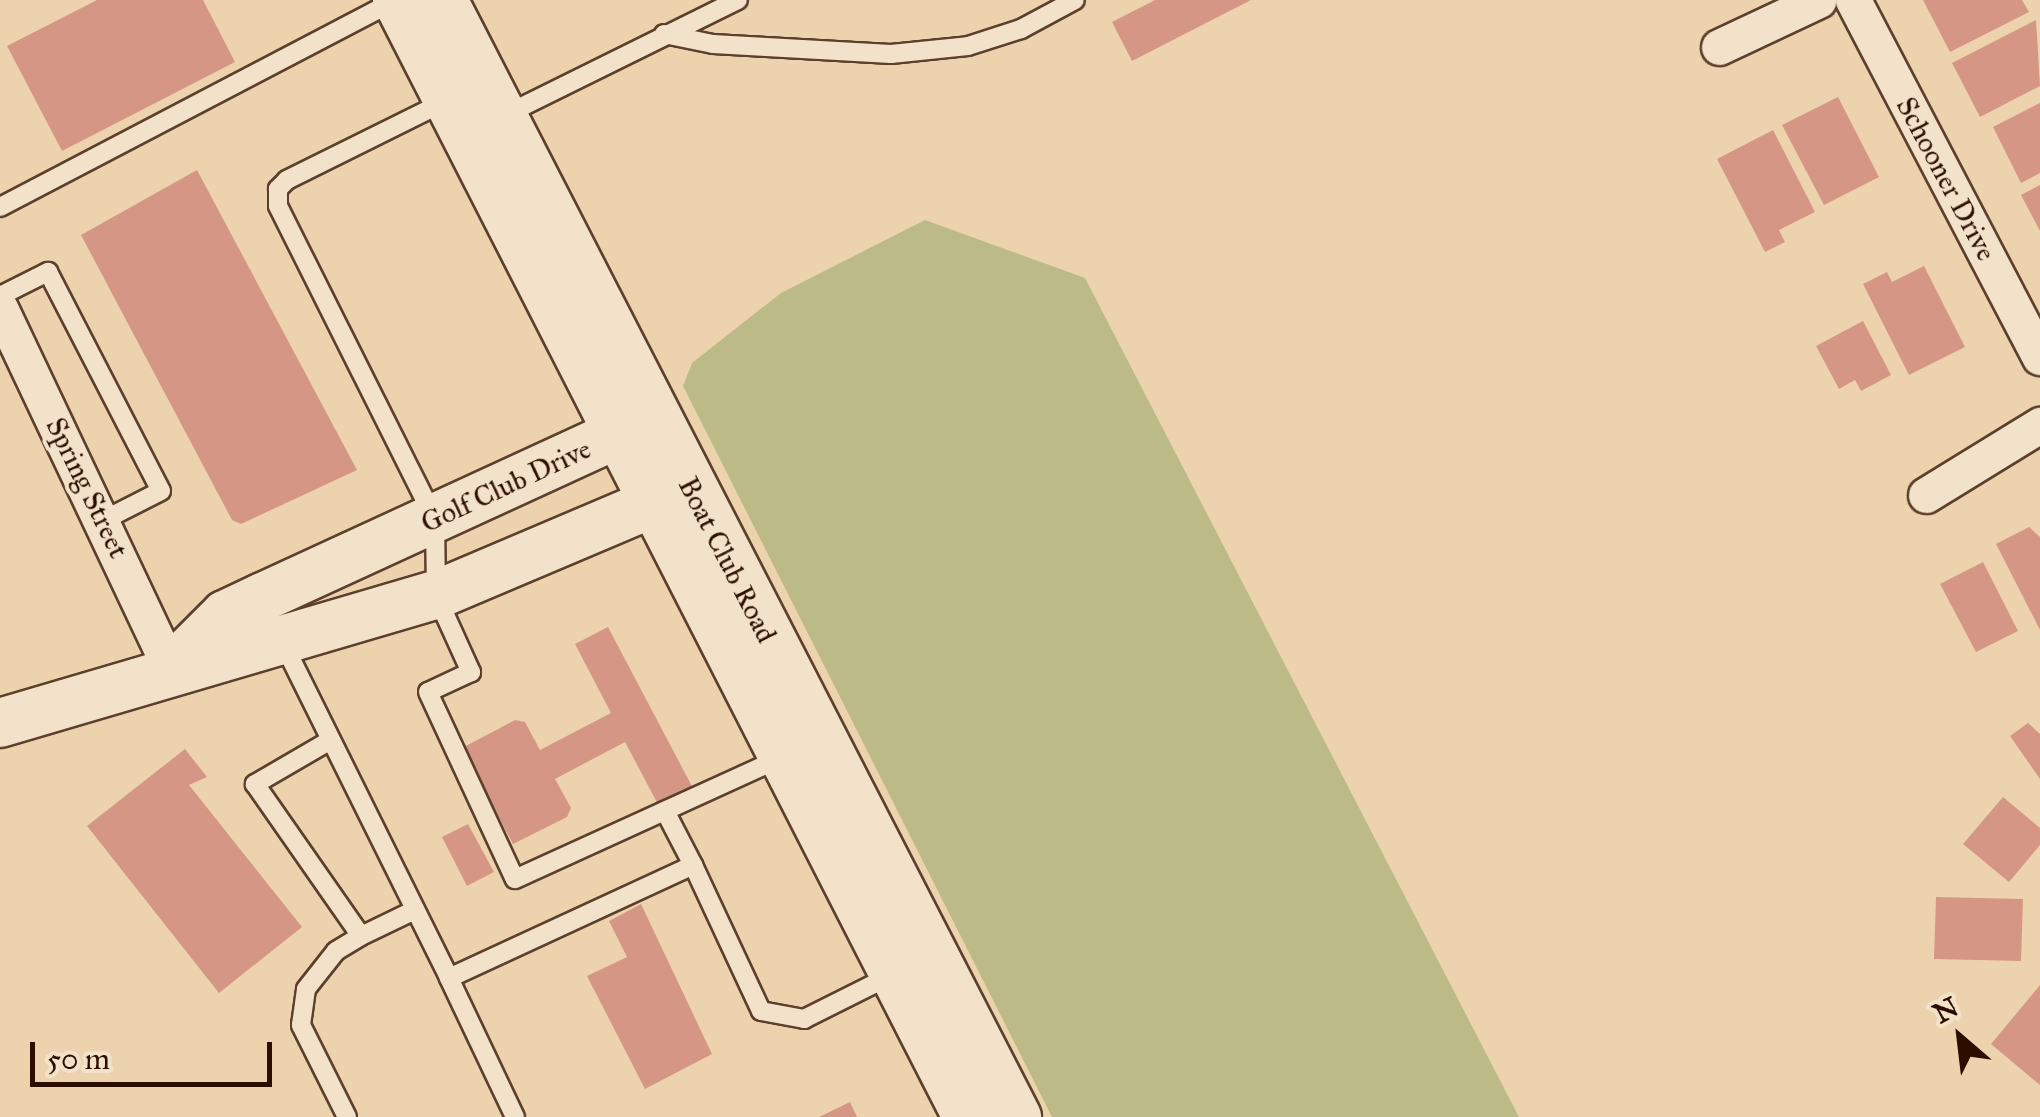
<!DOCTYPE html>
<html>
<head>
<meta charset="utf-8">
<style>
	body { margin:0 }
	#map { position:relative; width:2040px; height:1117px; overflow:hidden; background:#ecd3ae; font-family:"IM FELL Great Primer",serif }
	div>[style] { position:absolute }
	.green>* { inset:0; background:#bcbb88 }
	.building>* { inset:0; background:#d69686 }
	.roads { filter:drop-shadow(2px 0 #5c3f2c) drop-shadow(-2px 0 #5c3f2c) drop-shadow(0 2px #5c3f2c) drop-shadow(0 -2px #5c3f2c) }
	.lane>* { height:18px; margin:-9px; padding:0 9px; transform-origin:9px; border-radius:9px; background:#f3e2ca }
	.street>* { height:35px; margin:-17.5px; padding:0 17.5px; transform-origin:17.5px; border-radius:17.5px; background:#f3e2ca }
	.secondary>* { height:48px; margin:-24px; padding:0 24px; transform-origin:24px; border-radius:24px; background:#f3e2ca }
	span { translate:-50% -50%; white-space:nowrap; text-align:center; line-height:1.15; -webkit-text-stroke:8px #f3e2ca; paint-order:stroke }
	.street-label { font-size:28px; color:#2c0e00 }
	.north { position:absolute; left:1910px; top:987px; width:100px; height:100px; -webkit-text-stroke:8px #f3e2ca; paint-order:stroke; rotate:332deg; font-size:28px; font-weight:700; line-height:40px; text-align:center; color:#2c0e00 }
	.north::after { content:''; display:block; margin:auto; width:35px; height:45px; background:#2c0e00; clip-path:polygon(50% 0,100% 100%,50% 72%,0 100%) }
	.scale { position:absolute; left:30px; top:1042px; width:242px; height:45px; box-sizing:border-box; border:5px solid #2c0e00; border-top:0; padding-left:12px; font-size:30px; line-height:35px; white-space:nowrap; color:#2c0e00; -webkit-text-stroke:8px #f3e2ca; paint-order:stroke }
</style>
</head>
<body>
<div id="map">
	<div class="green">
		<i style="clip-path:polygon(925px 220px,1085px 278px,1519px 1117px,1052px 1117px,683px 386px,692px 363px,781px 293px)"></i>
	</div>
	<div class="building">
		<i style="clip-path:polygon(97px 0,203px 0,235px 62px,62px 151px,7px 46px)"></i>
		<i style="clip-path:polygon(1155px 0,1251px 0,1132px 61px,1112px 22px)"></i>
		<i style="clip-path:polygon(1923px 0,2022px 0,2029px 12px,1950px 52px)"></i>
		<i style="clip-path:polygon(2036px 20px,2040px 86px,1980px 117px,1952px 63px)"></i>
		<i style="clip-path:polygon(1838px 97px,1879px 177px,1824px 205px,1782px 125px)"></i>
		<i style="clip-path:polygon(2040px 103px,2040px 173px,2021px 183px,1993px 127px)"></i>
		<i style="clip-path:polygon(1773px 130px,1815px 212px,1779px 230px,1785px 242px,1765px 252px,1717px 159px)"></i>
		<i style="clip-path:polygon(197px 170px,357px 470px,241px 524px,232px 520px,81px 235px)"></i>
		<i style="clip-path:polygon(2040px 185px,2040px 231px,2021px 195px)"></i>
		<i style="clip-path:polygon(1924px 266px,1965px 347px,1909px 375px,1863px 284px,1887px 272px,1892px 282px)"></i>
		<i style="clip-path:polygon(1863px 321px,1891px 375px,1861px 391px,1855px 380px,1839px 389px,1816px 346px)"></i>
		<i style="clip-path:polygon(2029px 527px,2040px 537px,2040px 630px,1996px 544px)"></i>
		<i style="clip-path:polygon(1983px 562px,2018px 631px,1976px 652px,1940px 584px)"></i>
		<i style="clip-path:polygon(608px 627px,695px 792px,661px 810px,625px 742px,555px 779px,571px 808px,567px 817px,513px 844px,462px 748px,515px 720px,525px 722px,540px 750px,611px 713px,575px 644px)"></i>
		<i style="clip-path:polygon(2028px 723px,2040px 734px,2040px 779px,2010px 736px)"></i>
		<i style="clip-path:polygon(185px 749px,207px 777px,189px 785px,302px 927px,219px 993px,87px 826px)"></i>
		<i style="clip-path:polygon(2003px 797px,2040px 828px,2040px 845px,2009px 882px,1963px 844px)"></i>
		<i style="clip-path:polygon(468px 824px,494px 872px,467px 886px,442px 837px)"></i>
		<i style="clip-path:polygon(1936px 897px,2023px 899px,2021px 961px,1934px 959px)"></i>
		<i style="clip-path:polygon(641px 904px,712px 1054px,645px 1089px,587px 976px,627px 957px,609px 921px)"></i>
		<i style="clip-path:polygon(2040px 985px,2040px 1085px,1991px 1044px)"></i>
		<i style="clip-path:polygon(850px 1102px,857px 1117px,819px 1117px)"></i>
	</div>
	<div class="roads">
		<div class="lane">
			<i style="left:664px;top:34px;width:50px;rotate:11.5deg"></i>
			<i style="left:713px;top:44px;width:178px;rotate:3.2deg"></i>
			<i style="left:891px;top:54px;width:77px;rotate:-5.9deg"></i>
			<i style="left:968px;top:46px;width:56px;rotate:-17.8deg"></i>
			<i style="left:1021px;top:29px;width:61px;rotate:-28.2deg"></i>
			<i style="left:446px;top:101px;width:178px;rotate:153.6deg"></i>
			<i style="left:287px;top:180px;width:13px;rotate:135deg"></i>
			<i style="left:278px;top:189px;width:17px;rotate:90deg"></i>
			<i style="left:278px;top:206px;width:351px;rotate:63.4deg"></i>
			<i style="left:435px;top:520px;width:75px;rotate:89.2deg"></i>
			<i style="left:436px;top:595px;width:85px;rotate:65.6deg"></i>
			<i style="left:471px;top:672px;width:47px;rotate:155.1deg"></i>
			<i style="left:428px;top:692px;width:206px;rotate:65.1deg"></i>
			<i style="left:515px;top:879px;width:294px;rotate:-24.5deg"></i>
			<i style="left:503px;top:116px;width:262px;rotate:-26.3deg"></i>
			<i style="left:0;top:207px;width:445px;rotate:-27.6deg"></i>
			<i style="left:0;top:296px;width:54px;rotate:-26.6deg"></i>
			<i style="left:48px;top:272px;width:246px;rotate:62.7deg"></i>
			<i style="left:161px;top:491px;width:64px;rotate:153deg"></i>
			<i style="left:283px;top:643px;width:374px;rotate:63.6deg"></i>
			<i style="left:449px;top:978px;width:269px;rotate:-24.8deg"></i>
			<i style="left:693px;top:865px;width:161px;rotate:65deg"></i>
			<i style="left:761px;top:1011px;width:44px;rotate:10.5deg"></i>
			<i style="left:804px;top:1019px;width:101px;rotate:-26.6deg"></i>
			<i style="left:329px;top:741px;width:86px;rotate:149.8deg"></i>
			<i style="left:255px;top:784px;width:185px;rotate:55.1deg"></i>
			<i style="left:361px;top:936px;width:60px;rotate:-25.7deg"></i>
			<i style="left:665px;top:811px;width:61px;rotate:62.6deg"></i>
			<i style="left:449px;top:978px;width:154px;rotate:64.6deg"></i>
			<i style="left:347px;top:1117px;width:103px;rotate:-116.6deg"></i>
			<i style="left:301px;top:1025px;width:36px;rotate:-82deg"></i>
			<i style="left:306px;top:989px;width:48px;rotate:-51.7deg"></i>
			<i style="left:336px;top:951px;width:29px;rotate:-31deg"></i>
		</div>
		<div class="street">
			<i style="left:1853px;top:0;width:403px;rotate:62.4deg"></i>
			<i style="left:1719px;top:47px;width:110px;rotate:-25.2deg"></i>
			<i style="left:0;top:308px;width:399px;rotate:64.7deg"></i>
			<i style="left:1926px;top:495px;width:134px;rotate:-31.6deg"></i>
		</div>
		<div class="secondary">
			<i style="left:397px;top:0;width:1254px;rotate:62.96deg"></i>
			<i style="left:443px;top:0;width:1256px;rotate:62.8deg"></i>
			<i style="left:173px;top:667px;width:74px;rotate:-45deg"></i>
			<i style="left:225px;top:615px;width:42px;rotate:-25.3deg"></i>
			<i style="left:263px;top:597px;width:391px;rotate:-24.7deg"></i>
			<i style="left:618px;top:434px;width:32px;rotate:22deg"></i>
			<i style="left:0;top:723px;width:454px;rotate:-16.4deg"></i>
			<i style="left:436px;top:595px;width:236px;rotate:-23deg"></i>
			<i style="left:653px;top:503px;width:30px;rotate:-67deg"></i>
		</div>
	</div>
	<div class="street-label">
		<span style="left:1946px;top:179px;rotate:62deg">Schooner Drive</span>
		<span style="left:506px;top:486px;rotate:-25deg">Golf Club Drive</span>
		<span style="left:87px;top:488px;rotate:64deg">Spring Street</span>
		<span style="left:727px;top:560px;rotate:63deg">Boat Club Road</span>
	</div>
	<div class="north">N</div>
	<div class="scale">50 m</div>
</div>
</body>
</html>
